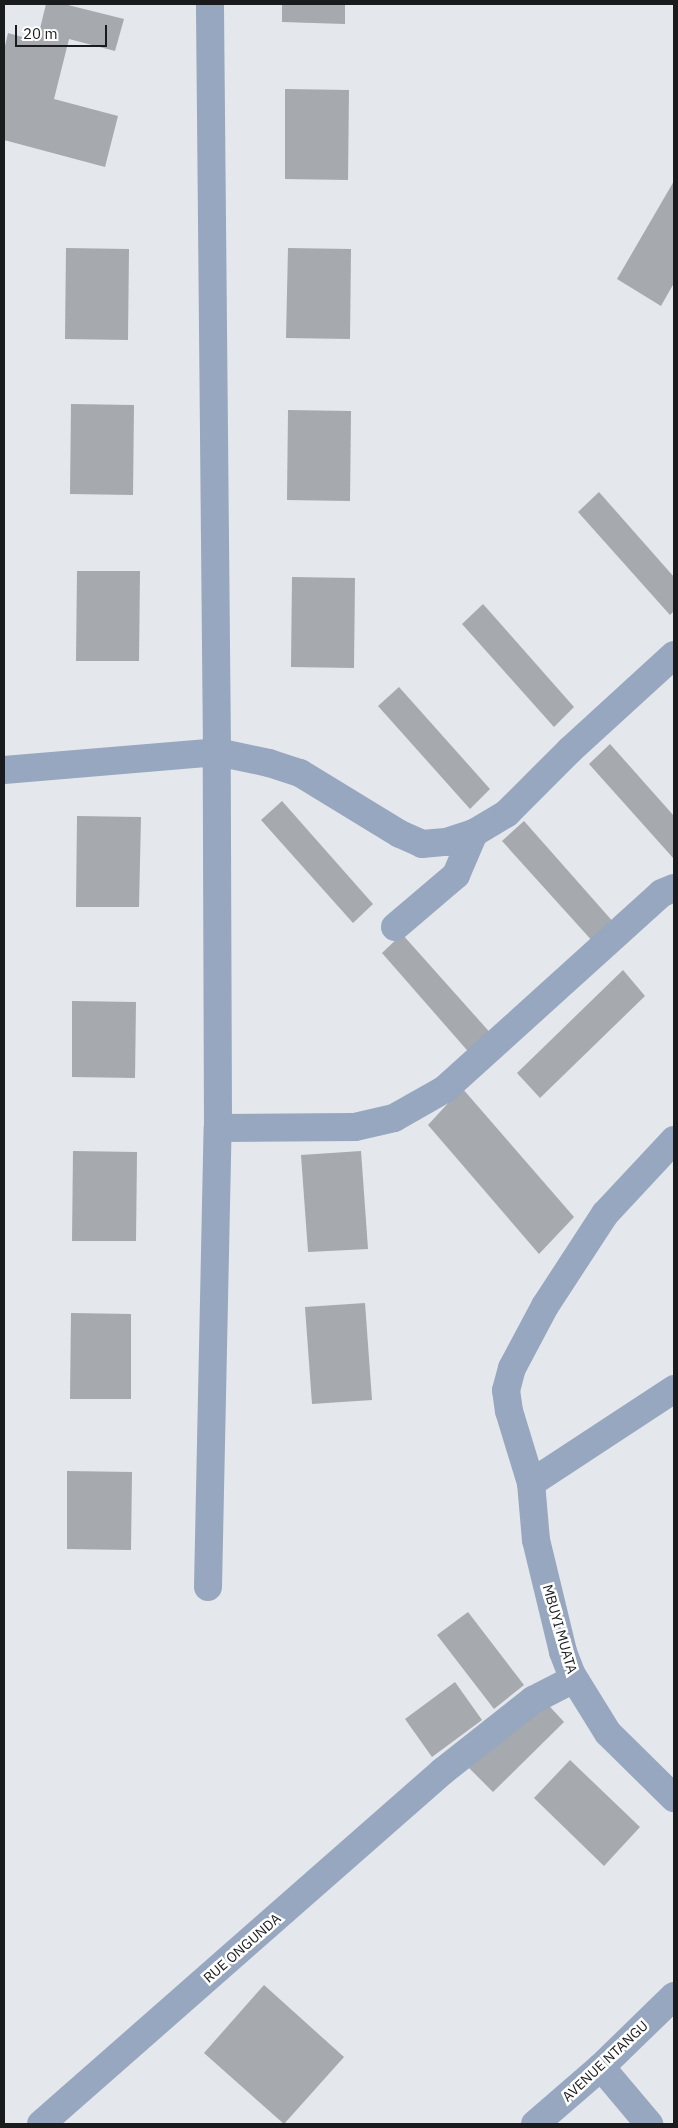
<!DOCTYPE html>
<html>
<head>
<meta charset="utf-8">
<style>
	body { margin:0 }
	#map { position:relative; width:678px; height:2128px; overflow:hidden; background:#e4e7ec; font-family:"IBM Plex Sans",sans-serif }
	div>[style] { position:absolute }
	.building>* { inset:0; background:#a6a9ad }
	.minor>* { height:28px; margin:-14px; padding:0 14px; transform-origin:14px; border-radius:14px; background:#96a7bf }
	span { translate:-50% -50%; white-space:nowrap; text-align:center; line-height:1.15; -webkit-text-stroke:5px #fff; paint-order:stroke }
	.street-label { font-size:14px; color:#1a1b1d }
	.frame { position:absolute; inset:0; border:5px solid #1a1b1d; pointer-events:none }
	.scale { position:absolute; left:15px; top:25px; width:92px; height:22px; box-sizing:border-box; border:2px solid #1a1b1d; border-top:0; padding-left:6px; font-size:15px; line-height:18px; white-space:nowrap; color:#1a1b1d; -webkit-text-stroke:4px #fff; paint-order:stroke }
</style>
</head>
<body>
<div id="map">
	<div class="building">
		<i style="clip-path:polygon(46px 4px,64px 4px,124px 19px,115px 51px,69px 39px,54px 99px,118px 116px,105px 167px,4px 140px,4px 50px,8px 33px,37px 41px)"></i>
		<i style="clip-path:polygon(282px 4px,345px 4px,345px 24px,282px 22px)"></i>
		<i style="clip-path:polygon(285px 89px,349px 90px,348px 180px,285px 179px)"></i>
		<i style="clip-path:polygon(674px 181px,674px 283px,661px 306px,617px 279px)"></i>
		<i style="clip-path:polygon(66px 248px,129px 249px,128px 340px,65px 339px)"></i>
		<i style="clip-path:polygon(288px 248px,351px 249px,350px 339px,286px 338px)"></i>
		<i style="clip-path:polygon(71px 404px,134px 405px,133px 495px,70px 494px)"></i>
		<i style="clip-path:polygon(288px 410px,351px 411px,350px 501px,287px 500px)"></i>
		<i style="clip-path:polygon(599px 492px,674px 577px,674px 611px,670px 615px,578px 512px)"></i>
		<i style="clip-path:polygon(77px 571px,140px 571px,139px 661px,76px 661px)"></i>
		<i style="clip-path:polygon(292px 577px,355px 578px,354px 668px,291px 667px)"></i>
		<i style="clip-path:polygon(483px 604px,574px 707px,554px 727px,462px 624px)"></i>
		<i style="clip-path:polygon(399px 687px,490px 789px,470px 809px,378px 706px)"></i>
		<i style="clip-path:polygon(610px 744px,674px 816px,674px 859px,589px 764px)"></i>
		<i style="clip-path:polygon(282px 801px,373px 904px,353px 923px,261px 820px)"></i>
		<i style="clip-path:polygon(77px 816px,141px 817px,139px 907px,76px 907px)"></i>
		<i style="clip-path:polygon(524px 821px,615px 924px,595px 944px,502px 841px)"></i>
		<i style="clip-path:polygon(402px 934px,494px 1037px,473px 1057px,382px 953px)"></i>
		<i style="clip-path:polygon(623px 970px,645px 996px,540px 1098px,517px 1073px)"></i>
		<i style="clip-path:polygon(72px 1001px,136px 1002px,135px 1078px,72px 1077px)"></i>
		<i style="clip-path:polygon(462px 1088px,574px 1217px,539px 1254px,428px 1125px)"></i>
		<i style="clip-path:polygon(73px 1151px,137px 1152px,136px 1241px,72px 1241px)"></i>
		<i style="clip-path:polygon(361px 1151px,368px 1249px,308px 1252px,301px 1155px)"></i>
		<i style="clip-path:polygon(365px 1303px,372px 1400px,312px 1404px,305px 1307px)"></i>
		<i style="clip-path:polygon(71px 1313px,131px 1314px,131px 1399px,70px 1399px)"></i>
		<i style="clip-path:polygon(67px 1471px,132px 1472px,131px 1550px,67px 1549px)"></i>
		<i style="clip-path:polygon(468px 1612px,524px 1685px,494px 1709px,437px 1635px)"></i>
		<i style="clip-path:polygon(455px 1682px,482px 1720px,432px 1757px,405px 1719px)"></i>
		<i style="clip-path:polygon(541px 1697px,564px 1722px,493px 1792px,469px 1768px)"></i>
		<i style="clip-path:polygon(570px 1760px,640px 1827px,604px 1866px,534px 1798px)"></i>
		<i style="clip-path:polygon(264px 1985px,344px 2057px,284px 2124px,204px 2053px)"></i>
	</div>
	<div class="minor">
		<i style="left:4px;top:770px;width:214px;rotate:-4.8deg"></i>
		<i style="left:217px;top:752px;width:53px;rotate:11.9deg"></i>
		<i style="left:269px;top:763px;width:33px;rotate:18deg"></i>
		<i style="left:300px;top:773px;width:117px;rotate:31.4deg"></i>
		<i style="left:400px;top:834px;width:24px;rotate:24deg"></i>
		<i style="left:422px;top:844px;width:24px;rotate:-5deg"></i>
		<i style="left:446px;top:842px;width:29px;rotate:-18deg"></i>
		<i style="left:474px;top:833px;width:39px;rotate:-31deg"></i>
		<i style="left:507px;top:813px;width:89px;rotate:-45deg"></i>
		<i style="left:570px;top:750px;width:141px;rotate:-42.4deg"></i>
		<i style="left:395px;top:927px;width:80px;rotate:-40.4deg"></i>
		<i style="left:456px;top:875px;width:46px;rotate:-66.8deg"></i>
		<i style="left:218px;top:1128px;width:137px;rotate:-0.4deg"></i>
		<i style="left:355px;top:1127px;width:40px;rotate:-13deg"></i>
		<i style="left:394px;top:1118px;width:59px;rotate:-29.6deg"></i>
		<i style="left:445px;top:1089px;width:292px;rotate:-42.1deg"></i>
		<i style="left:662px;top:893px;width:13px;rotate:-23deg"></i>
		<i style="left:674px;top:1140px;width:101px;rotate:133deg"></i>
		<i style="left:605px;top:1214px;width:110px;rotate:123.1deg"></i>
		<i style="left:545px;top:1306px;width:70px;rotate:118deg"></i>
		<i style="left:512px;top:1368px;width:23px;rotate:105deg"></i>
		<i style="left:506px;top:1390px;width:21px;rotate:82deg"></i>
		<i style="left:509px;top:1411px;width:75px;rotate:73deg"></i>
		<i style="left:531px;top:1483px;width:57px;rotate:85deg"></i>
		<i style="left:536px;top:1540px;width:115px;rotate:76.4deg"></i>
		<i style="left:563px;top:1652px;width:25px;rotate:69deg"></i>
		<i style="left:572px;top:1675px;width:68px;rotate:58.2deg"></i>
		<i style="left:608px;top:1733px;width:93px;rotate:44.6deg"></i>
		<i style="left:531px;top:1483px;width:171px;rotate:-33.3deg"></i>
		<i style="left:208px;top:1587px;width:459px;rotate:-88.8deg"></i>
		<i style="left:218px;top:1128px;width:376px;rotate:-90.2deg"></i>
		<i style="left:217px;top:752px;width:748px;rotate:-90.54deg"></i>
		<i style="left:601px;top:2067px;width:75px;rotate:49.9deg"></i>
		<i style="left:41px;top:2124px;width:535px;rotate:-41.29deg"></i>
		<i style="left:443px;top:1771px;width:115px;rotate:-38.3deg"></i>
		<i style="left:533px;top:1700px;width:46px;rotate:-27.1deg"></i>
		<i style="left:535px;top:2124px;width:87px;rotate:-40.8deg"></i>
		<i style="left:601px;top:2067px;width:102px;rotate:-44.2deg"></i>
	</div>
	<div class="street-label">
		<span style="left:560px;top:1629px;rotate:74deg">MBUYI MUATA</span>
		<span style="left:242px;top:1948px;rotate:-41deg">RUE ONGUNDA</span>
		<span style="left:605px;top:2061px;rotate:-43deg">AVENUE NTANGU</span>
	</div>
	<div class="frame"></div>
	<div class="scale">20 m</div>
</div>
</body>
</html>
